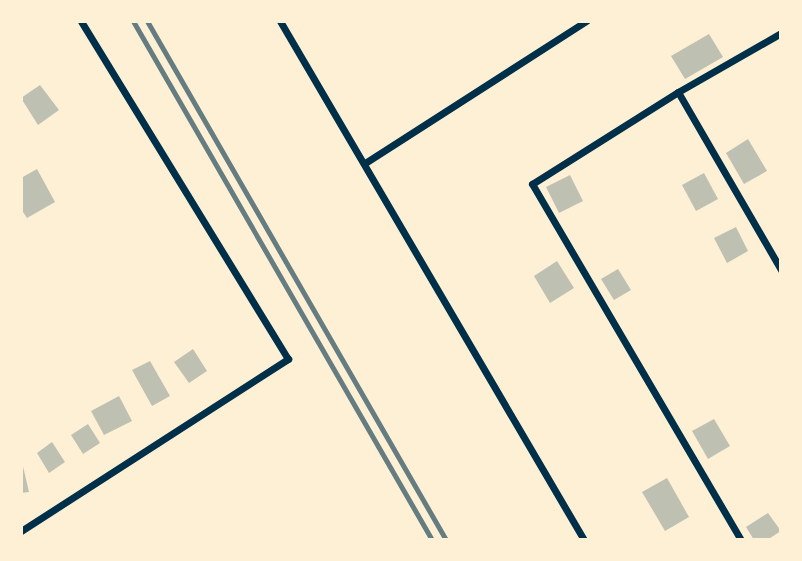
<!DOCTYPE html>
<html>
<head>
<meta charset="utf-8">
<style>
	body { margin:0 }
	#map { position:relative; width:802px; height:561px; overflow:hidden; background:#fdf0d5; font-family:"Source Sans 3",sans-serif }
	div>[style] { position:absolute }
	.building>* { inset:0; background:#bec0b2 }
	.minor>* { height:7px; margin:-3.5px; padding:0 3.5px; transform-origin:3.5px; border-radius:3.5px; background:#003049 }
	.rail>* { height:5px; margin:-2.5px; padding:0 2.5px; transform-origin:2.5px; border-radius:2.5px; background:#657d81 }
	span { translate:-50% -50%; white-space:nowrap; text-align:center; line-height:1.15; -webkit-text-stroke:7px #fdf0d5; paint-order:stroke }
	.frame { position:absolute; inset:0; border:23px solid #fdf0d5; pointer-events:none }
</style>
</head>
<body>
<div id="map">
	<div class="building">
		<i style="clip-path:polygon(709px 34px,723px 57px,685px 79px,671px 56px)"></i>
		<i style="clip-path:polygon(40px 85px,59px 110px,38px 125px,21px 98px)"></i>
		<i style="clip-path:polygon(748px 139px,767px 171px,744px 184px,726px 153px)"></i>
		<i style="clip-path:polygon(37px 169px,55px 202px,27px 218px,21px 209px,21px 178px)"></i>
		<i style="clip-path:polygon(704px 173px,718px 199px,696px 211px,682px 185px)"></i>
		<i style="clip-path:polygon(570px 175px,583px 201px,559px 213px,546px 187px)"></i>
		<i style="clip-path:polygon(736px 227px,748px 251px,727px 263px,714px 238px)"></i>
		<i style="clip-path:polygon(557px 261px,574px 288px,550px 303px,534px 276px)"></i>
		<i style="clip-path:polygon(618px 269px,631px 290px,614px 300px,601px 279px)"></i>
		<i style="clip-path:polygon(193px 349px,207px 371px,189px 383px,174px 362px)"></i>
		<i style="clip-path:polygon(150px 361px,170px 396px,152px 406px,132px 370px)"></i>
		<i style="clip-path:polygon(119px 396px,132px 421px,104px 435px,91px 411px)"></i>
		<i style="clip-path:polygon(714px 419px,730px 446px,708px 459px,692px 431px)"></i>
		<i style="clip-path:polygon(88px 424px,100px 443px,83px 454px,71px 435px)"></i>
		<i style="clip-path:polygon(52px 442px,65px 462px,49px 473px,37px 453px)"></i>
		<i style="clip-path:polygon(21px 458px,29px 492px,21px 493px)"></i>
		<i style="clip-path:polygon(667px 478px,689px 517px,665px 531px,642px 492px)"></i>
		<i style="clip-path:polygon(768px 513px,781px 531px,767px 540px,754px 540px,746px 527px)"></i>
	</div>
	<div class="minor">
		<i style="left:280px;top:21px;width:601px;rotate:59.64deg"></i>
		<i style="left:678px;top:92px;width:206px;rotate:59.9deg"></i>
		<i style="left:365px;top:163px;width:263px;rotate:-32.7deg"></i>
		<i style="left:21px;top:531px;width:318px;rotate:-32.8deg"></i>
		<i style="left:288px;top:359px;width:396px;rotate:-121.5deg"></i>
		<i style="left:741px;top:540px;width:413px;rotate:-120.4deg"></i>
		<i style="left:532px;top:184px;width:173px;rotate:-32.2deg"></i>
		<i style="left:678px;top:92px;width:119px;rotate:-29.8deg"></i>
	</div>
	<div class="rail">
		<i style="left:133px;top:21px;width:599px;rotate:60.05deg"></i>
		<i style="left:147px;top:21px;width:599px;rotate:60.05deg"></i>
	</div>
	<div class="frame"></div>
</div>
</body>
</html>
